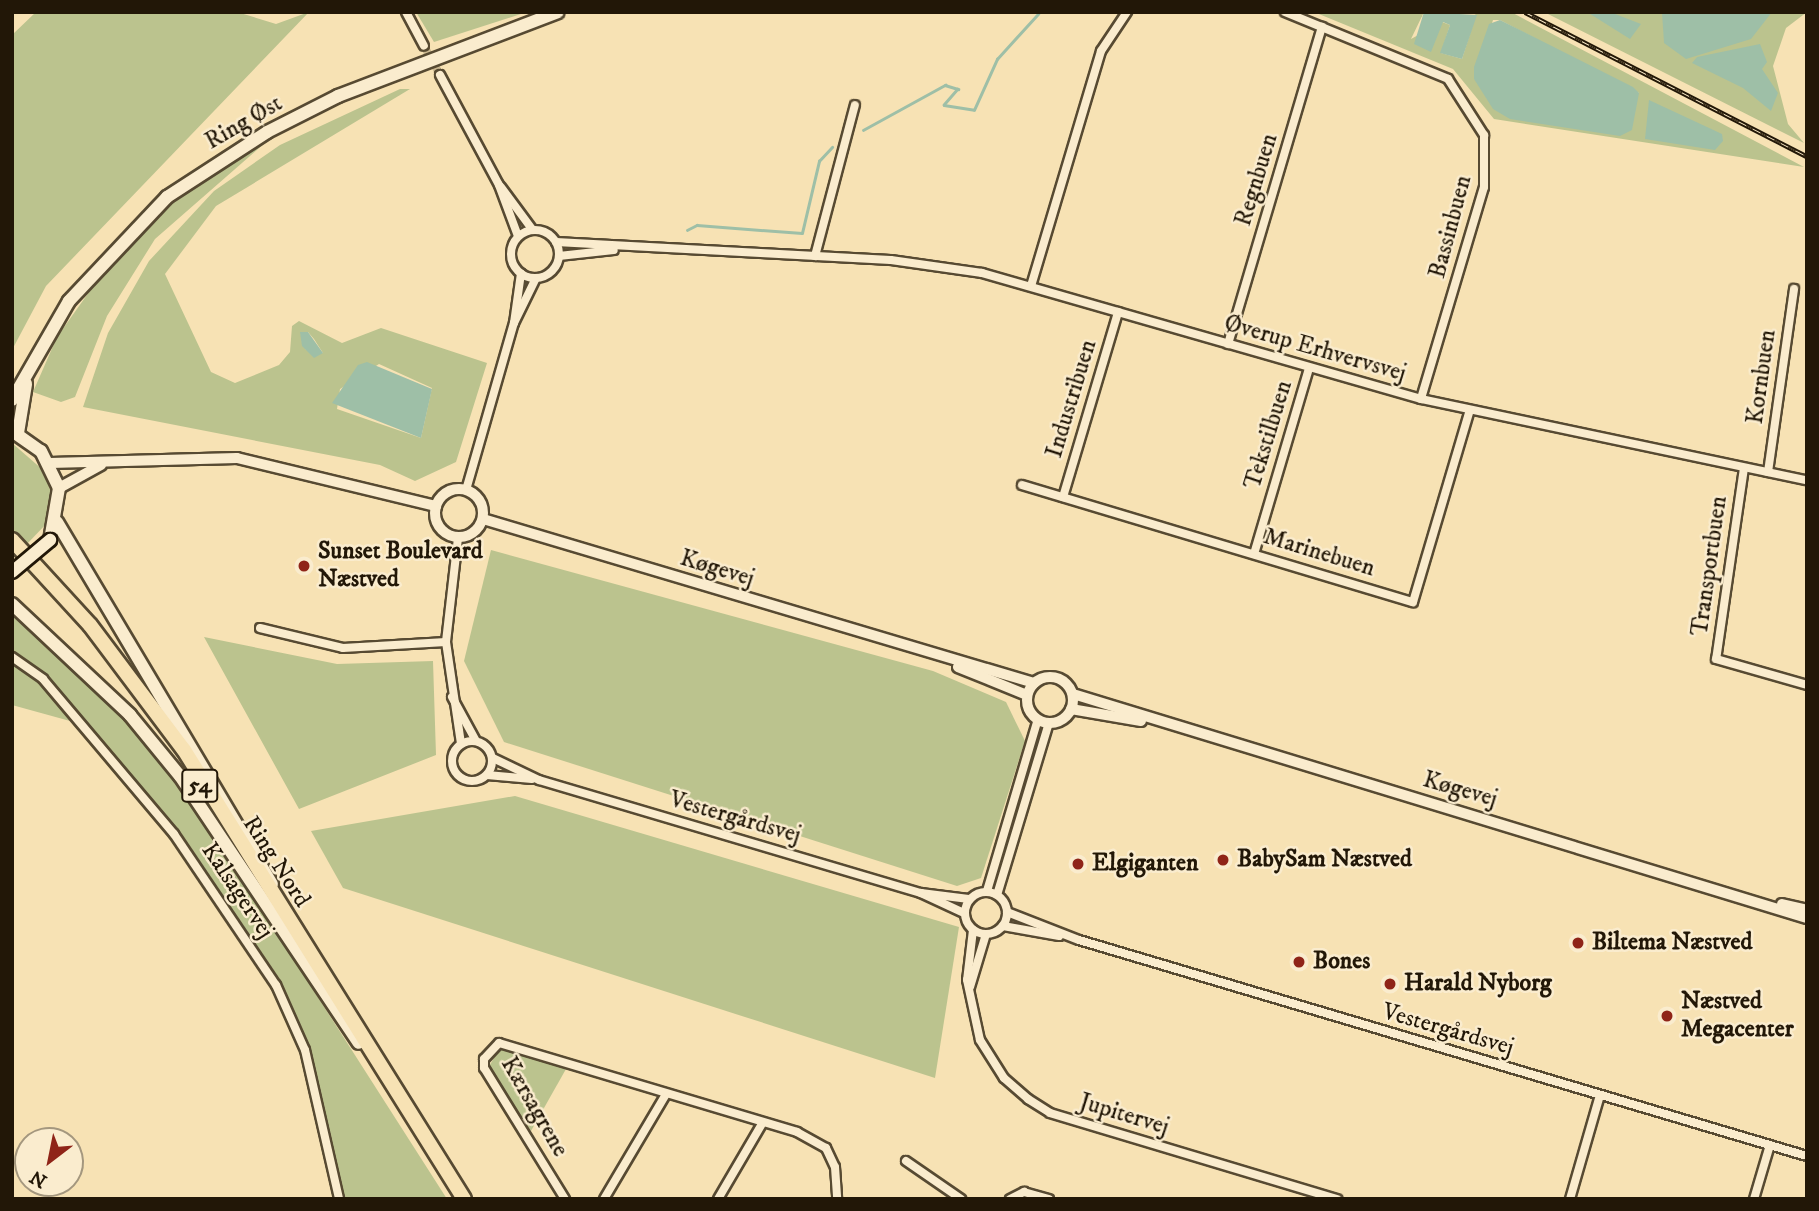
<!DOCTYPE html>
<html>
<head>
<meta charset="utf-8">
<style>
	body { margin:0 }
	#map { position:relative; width:1819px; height:1211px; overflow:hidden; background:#f7e2b4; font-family:"IM FELL DW Pica",serif }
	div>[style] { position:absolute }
	.green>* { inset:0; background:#bbc38e }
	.water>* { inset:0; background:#9ebfa7 }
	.stream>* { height:2.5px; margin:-1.25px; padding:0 1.25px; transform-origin:1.25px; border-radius:1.25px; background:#9ebfa7 }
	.minor-tunnel>* { height:8px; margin-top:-4px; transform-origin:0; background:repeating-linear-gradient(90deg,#ccb991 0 8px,transparent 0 12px) }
	.roads { filter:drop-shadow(2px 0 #574a32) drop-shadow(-2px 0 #574a32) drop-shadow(0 2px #574a32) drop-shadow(0 -2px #574a32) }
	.minor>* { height:8px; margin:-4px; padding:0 4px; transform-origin:4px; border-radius:4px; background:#faecce }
	.minor>.ring { margin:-4px; padding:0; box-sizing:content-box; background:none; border:8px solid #faecce; border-radius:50% }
	.tertiary>* { height:10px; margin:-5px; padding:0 5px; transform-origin:5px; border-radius:5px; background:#faecce }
	.tertiary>.ring { margin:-5px; padding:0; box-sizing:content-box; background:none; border:10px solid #faecce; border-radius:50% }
	.secondary>* { height:12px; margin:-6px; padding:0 6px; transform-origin:6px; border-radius:6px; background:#faecce }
	.trunk>* { height:14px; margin:-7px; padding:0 7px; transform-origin:7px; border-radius:7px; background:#f7e2b4 }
	.rail>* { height:5px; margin-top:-2.5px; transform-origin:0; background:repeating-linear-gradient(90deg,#faecce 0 8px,#221707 0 16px); box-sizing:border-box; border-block:2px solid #221707 }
	.bridges { filter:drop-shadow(2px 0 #221707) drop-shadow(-2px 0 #221707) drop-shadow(0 2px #221707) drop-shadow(0 -2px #221707) }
	.secondary-bridge>* { height:12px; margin:-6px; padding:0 6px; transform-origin:6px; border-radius:6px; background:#faecce }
	.dots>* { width:19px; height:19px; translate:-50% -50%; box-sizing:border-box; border:4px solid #faecce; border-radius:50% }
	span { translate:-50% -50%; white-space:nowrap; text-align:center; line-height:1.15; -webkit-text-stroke:5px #faecce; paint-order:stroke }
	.shield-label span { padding:2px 5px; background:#faecce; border:2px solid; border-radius:5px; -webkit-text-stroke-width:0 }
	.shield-label { font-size:23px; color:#221707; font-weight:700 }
	.street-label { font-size:24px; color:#221707 }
	.poi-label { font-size:24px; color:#221707; font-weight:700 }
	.left { translate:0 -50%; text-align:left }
	.frame { position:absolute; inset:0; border:14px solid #221707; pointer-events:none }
	.north { position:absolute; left:14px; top:1127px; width:70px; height:70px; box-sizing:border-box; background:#faecce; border:2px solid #a4977e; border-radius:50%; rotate:212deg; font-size:19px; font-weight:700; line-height:28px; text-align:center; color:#221707 }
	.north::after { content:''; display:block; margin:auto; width:24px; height:32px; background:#8f2418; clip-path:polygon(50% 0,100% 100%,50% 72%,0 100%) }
</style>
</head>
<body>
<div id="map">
	<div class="green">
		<i style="clip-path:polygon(36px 12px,237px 12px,276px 24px,309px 12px,46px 286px,12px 350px,12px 35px)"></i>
		<i style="clip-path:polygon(416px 12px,527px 12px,434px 42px)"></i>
		<i style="clip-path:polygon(evenodd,1314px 12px,1424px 12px,1411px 39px,1442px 22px,1450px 25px,1441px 53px,1462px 59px,1476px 15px,1471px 12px,1511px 12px,1804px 167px,1494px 119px,1453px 69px,1314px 12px,1493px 20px,1500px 20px,1639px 93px,1474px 79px,1493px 20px)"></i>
		<i style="clip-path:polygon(1544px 12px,1807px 12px,1786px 28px,1773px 66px,1788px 124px,1804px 143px)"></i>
		<i style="clip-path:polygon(evenodd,400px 89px,410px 89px,216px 206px,165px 274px,211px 372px,235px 383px,279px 365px,290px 352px,292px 326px,299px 321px,342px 343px,381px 328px,487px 363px,456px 462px,415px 481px,380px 465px,83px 407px,108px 333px,149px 261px,214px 191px,280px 145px,400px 89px,308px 332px,314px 339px,323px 353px,305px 349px,308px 332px,400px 89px,379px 364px,432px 388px,421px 438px,337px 409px,340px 389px,379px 364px)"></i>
		<i style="clip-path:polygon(273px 136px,155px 239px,107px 316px,75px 397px,61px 402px,33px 392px,57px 337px,119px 250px,177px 197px)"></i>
		<i style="clip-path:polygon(12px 443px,43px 470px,52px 495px,48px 522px,27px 544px,12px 530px)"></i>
		<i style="clip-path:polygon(491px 550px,933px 671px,1006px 702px,1025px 741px,981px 878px,957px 886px,504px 742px,464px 661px)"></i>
		<i style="clip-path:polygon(12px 609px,128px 719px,179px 780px,447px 1199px,341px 1199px,309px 1047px,279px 982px,177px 829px,47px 676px,12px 653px)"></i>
		<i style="clip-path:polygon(204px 637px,337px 664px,433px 661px,436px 755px,299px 809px)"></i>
		<i style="clip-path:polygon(12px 662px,39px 680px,70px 721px,12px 705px)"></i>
		<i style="clip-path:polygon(515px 796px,959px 927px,935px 1078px,343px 888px,311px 831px)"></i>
		<i style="clip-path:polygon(500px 1048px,566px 1069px,531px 1131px,488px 1068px)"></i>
	</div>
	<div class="water">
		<i style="clip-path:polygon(1424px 12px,1477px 15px,1462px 59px,1440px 53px,1450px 25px,1443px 22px,1431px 52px,1414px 44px)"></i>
		<i style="clip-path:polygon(1587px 12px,1610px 12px,1641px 24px,1630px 39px)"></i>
		<i style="clip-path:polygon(1662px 12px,1772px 12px,1751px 39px,1686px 59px,1664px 43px)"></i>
		<i style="clip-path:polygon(1500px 20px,1633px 87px,1639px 93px,1632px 130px,1620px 136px,1510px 119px,1493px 109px,1474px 79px,1474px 67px,1489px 24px)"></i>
		<i style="clip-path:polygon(1760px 44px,1767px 62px,1762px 69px,1778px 93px,1771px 111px,1743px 88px,1692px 63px,1697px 57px)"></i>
		<i style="clip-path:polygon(1649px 100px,1722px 134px,1723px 141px,1715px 150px,1645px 139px)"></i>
		<i style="clip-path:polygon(300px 332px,308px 332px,323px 353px,314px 358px,302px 346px)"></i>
		<i style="clip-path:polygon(367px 362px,432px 389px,421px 438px,332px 403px,358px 365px)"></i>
	</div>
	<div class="stream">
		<i style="left:863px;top:130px;width:94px;rotate:-28.8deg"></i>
		<i style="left:945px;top:85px;width:14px;rotate:17deg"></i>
		<i style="left:958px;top:89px;width:21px;rotate:131deg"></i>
		<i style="left:944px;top:105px;width:30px;rotate:9deg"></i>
		<i style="left:974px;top:110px;width:56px;rotate:-65.7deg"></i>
		<i style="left:997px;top:59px;width:61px;rotate:-47.7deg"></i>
		<i style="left:687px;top:230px;width:11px;rotate:-27deg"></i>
		<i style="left:697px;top:225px;width:105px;rotate:4.4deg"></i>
		<i style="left:802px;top:233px;width:74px;rotate:-76.7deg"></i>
		<i style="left:819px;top:161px;width:19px;rotate:-47deg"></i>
	</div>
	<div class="minor-tunnel">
		<i style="left:424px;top:46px;width:33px;rotate:61deg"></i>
	</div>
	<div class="roads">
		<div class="minor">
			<i style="left:406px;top:12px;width:38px;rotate:62deg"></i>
			<i style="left:1285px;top:12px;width:176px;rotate:22.3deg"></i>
			<i style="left:1448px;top:79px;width:67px;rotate:57.3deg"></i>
			<i style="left:1484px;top:135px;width:52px;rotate:90deg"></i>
			<i style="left:1484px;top:187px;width:221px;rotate:106.6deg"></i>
			<i style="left:440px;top:75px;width:125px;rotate:61.8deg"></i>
			<i style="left:499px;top:185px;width:54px;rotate:69.6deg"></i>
			<i style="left:501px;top:187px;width:52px;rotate:53.6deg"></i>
			<i class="ring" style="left:511px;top:230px;width:40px;height:40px"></i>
			<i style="left:556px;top:242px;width:335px;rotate:3.1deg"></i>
			<i style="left:891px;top:260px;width:92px;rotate:8.1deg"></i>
			<i style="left:982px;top:273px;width:457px;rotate:16deg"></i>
			<i style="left:1421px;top:399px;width:394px;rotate:11.9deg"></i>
			<i style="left:559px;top:256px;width:55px;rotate:-6.2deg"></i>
			<i style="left:815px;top:256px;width:156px;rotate:-75.2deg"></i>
			<i style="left:1031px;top:286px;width:245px;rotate:-73.4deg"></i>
			<i style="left:1101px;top:51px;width:47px;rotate:-56.3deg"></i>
			<i style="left:514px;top:323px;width:50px;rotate:-82deg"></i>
			<i style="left:1228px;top:344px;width:331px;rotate:-73.5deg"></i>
			<i style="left:1744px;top:468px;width:193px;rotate:98.3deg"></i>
			<i style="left:1716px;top:659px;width:95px;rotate:15.9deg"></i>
			<i style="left:1768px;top:472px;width:185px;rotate:-81.9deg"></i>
			<i style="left:1022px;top:485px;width:408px;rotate:16.7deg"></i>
			<i style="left:1413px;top:602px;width:200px;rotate:-73.5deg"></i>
			<i style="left:466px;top:490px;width:174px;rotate:-74deg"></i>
			<i style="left:514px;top:323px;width:50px;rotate:-63.9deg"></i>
			<i style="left:1063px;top:497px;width:193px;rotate:-73.4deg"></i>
			<i style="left:458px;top:538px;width:105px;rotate:96.6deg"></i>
			<i style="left:446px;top:642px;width:103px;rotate:81.6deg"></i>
			<i style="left:1254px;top:554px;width:194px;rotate:-73.5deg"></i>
			<i style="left:260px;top:628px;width:85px;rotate:13.5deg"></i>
			<i style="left:343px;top:648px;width:103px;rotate:-3.3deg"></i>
			<i style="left:12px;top:657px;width:38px;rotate:35deg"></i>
			<i style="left:43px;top:679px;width:203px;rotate:49.8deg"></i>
			<i style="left:174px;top:834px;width:182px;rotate:56deg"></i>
			<i style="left:276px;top:985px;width:71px;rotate:66deg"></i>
			<i style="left:305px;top:1050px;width:153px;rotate:77.1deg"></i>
			<i style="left:452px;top:697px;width:50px;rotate:61.4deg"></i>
			<i class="ring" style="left:452px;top:741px;width:32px;height:32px"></i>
			<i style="left:493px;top:758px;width:51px;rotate:25.6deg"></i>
			<i style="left:539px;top:780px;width:398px;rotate:16.5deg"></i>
			<i style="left:921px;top:893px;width:48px;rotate:7.1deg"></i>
			<i style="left:487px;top:775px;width:45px;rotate:5.1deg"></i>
			<i style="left:987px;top:891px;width:179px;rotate:-73.5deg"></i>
			<i class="ring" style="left:965px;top:892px;width:34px;height:34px"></i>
			<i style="left:921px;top:893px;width:47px;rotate:24.9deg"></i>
			<i style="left:997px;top:895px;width:180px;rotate:-73.2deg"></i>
			<i style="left:1007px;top:912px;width:77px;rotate:21.3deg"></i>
			<i style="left:1079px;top:940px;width:759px;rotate:16.53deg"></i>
			<i style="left:1003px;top:926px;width:57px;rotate:10.1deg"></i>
			<i style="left:973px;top:930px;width:50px;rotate:96.8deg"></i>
			<i style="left:967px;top:980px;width:61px;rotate:77.8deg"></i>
			<i style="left:980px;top:1040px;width:45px;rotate:57.7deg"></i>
			<i style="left:1004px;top:1078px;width:32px;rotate:41deg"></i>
			<i style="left:1028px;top:1099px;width:26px;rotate:32deg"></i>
			<i style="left:1050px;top:1113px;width:300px;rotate:16.7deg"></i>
			<i style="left:970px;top:987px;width:55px;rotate:-73.2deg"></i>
			<i style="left:906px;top:1161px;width:67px;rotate:34.6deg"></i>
			<i style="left:565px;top:1199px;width:154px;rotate:-121.7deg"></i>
			<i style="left:484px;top:1068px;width:9px;rotate:-90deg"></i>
			<i style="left:484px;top:1059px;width:22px;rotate:-47deg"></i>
			<i style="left:499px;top:1043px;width:311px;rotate:16.6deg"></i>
			<i style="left:797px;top:1132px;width:33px;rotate:29deg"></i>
			<i style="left:826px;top:1148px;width:21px;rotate:65deg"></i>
			<i style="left:835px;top:1167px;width:32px;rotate:86deg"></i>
			<i style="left:604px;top:1199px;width:122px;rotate:-59.4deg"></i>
			<i style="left:718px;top:1199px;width:89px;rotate:-59.7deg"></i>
			<i style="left:1010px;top:1199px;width:16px;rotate:-27deg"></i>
			<i style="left:1024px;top:1192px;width:26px;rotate:16deg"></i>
			<i style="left:1570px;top:1199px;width:108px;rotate:-73.9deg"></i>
			<i style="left:1754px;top:1199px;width:56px;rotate:-73.5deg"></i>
		</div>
		<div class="tertiary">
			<i style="left:50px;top:463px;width:187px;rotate:-1.5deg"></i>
			<i style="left:237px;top:458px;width:205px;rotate:13.6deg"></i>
			<i style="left:59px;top:488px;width:48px;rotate:-28.7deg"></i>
			<i class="ring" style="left:435px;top:489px;width:38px;height:38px"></i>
			<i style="left:483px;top:519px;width:575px;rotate:16.58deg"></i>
			<i style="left:958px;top:667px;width:74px;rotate:22.1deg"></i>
			<i class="ring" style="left:1027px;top:677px;width:36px;height:36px"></i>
			<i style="left:1073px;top:694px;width:767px;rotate:16.97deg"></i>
			<i style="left:1071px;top:709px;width:71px;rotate:9.7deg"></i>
			<i style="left:1782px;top:904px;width:26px;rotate:13deg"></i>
		</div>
		<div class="secondary">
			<i style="left:12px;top:400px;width:114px;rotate:-60.1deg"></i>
			<i style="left:69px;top:301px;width:143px;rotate:-46.7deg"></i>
			<i style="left:167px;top:197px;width:119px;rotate:-33deg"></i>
			<i style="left:267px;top:132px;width:80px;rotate:-26.9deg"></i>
			<i style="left:338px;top:96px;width:235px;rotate:-20.9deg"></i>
			<i style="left:12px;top:431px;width:35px;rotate:35deg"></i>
			<i style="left:41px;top:451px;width:41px;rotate:64.1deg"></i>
			<i style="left:59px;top:488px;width:53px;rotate:99.8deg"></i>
			<i style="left:18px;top:433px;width:50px;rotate:-80.7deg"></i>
			<i style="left:57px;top:522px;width:421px;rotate:59.3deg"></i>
			<i style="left:12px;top:604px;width:162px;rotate:43.2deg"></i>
			<i style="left:130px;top:715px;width:79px;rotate:50.7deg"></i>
			<i style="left:180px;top:776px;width:321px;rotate:56.2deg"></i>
		</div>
		<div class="trunk">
			<i style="left:12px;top:540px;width:115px;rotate:47.5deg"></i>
			<i style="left:90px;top:625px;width:156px;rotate:53.1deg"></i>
			<i style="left:184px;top:750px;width:529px;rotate:58.05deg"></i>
		</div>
	</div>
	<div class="rail">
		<i style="left:1525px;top:12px;width:317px;rotate:27.1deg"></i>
	</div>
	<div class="bridges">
		<div class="secondary-bridge">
			<i style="left:12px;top:572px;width:50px;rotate:-40.1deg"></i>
		</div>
	</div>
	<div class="dots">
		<i style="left:304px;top:566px;background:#8f2418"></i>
		<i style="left:1223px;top:860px;background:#8f2418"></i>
		<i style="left:1078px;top:864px;background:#8f2418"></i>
		<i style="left:1578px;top:943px;background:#8f2418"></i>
		<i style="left:1299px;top:962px;background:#8f2418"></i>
		<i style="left:1390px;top:984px;background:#8f2418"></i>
		<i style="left:1667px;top:1016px;background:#8f2418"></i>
	</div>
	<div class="shield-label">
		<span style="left:200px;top:786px">54</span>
	</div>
	<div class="street-label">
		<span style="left:244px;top:123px;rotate:-30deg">Ring Øst</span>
		<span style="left:1257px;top:180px;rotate:-73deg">Regnbuen</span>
		<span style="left:1451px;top:227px;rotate:-75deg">Bassinbuen</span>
		<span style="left:1315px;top:349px;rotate:16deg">Øverup Erhvervsvej</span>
		<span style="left:1762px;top:377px;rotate:-82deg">Kornbuen</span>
		<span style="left:1072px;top:399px;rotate:-73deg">Industribuen</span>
		<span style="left:1269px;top:435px;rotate:-73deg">Tekstilbuen</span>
		<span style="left:1319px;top:553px;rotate:17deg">Marinebuen</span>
		<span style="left:1710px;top:566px;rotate:-82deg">Transportbuen</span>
		<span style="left:717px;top:569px;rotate:17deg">Køgevej</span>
		<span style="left:1460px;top:790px;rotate:16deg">Køgevej</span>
		<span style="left:735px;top:818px;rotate:16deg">Vestergårdsvej</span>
		<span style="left:276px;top:862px;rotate:57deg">Ring Nord</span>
		<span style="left:237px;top:891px;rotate:56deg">Kalsagervej</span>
		<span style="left:1448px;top:1030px;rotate:16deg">Vestergårdsvej</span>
		<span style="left:534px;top:1107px;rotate:60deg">Kærsagrene</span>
		<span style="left:1124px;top:1115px;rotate:17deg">Jupitervej</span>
	</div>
	<div class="poi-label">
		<span class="left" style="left:318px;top:566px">Sunset Boulevard<br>Næstved</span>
		<span class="left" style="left:1237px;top:860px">BabySam Næstved</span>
		<span class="left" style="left:1092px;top:864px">Elgiganten</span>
		<span class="left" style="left:1592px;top:943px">Biltema Næstved</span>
		<span class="left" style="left:1313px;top:962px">Bones</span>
		<span class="left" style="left:1404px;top:984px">Harald Nyborg</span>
		<span class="left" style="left:1681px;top:1016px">Næstved<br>Megacenter</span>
	</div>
	<div class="frame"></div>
	<div class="north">N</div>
</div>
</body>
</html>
